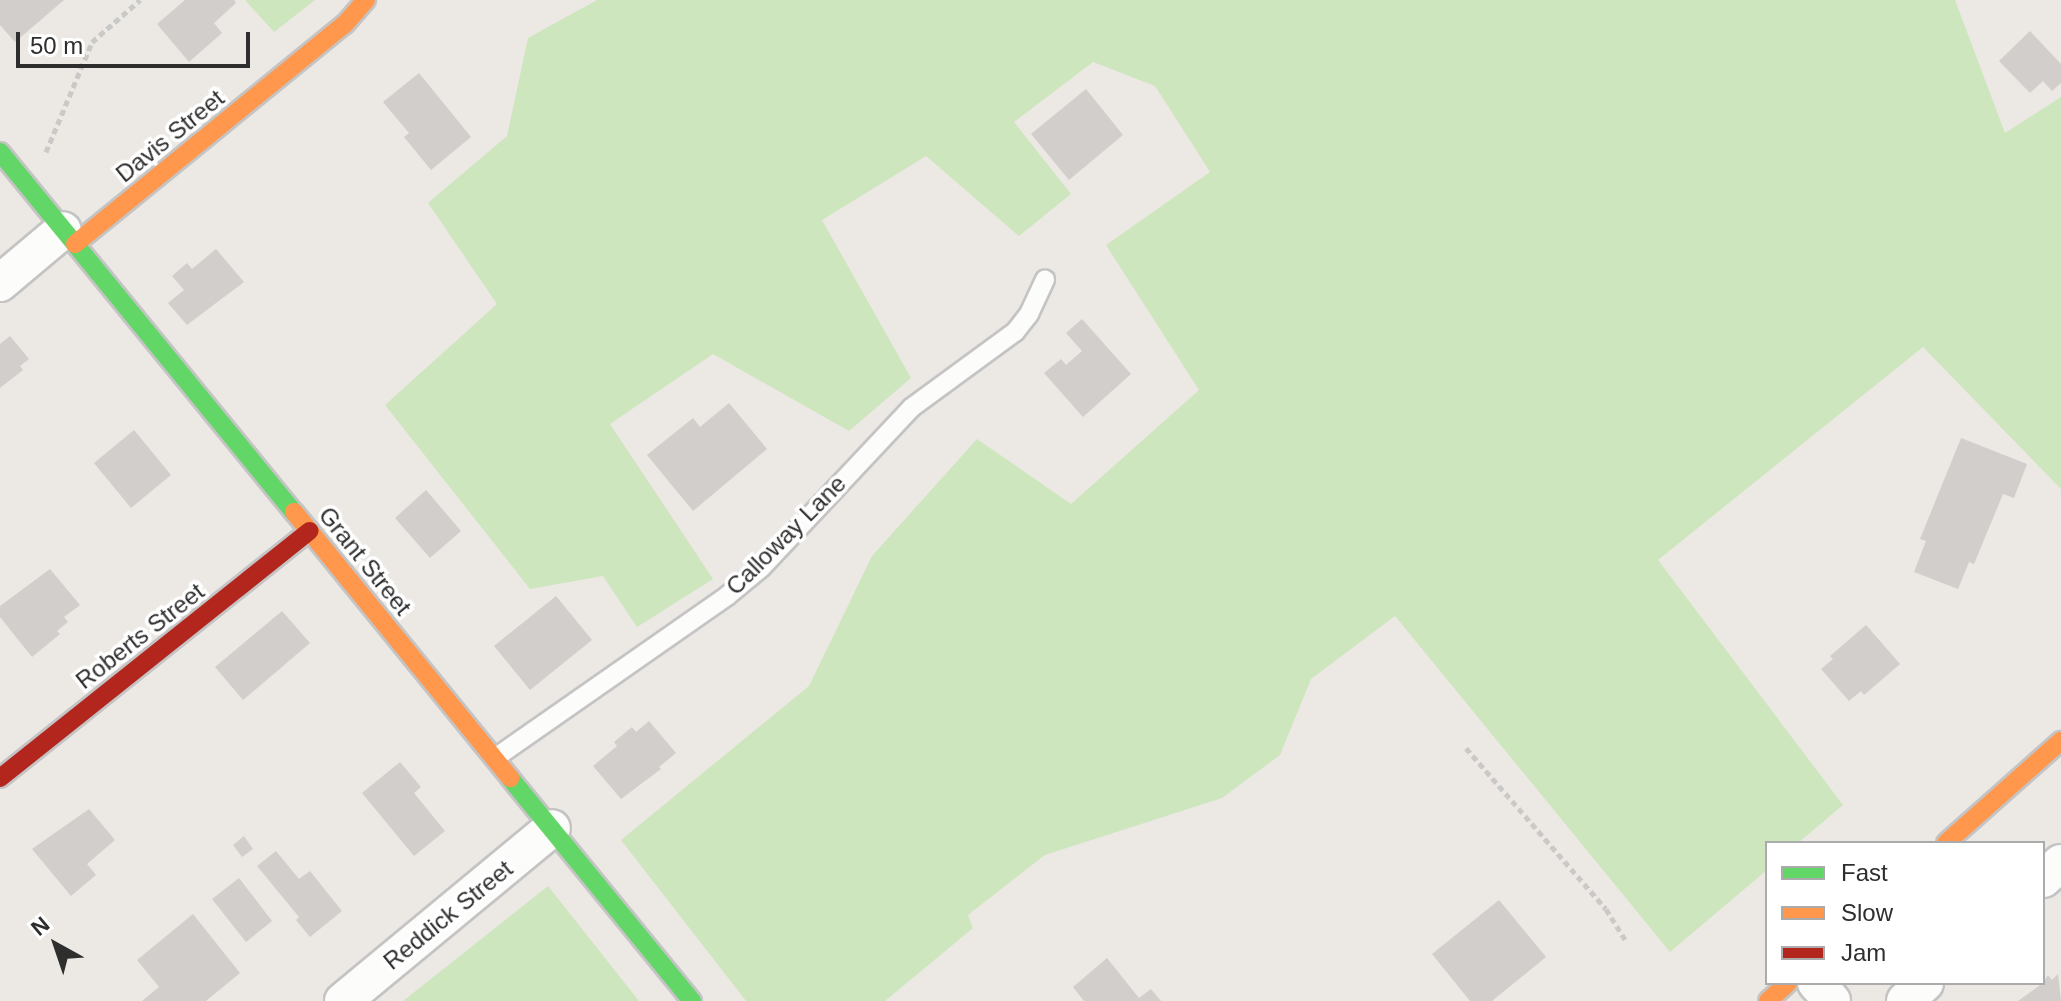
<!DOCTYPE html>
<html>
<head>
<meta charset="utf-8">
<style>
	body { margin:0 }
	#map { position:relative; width:2061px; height:1001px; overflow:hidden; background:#ece8e4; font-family:Helvetica,sans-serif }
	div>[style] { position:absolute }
	.green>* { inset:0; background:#cee6be }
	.building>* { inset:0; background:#d1cecb }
	.path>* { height:5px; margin-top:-2.5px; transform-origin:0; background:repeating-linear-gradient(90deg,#c9c9c8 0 6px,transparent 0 10px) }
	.roads { filter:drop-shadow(2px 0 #c5c4c5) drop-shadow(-2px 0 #c5c4c5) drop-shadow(0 2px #c5c4c5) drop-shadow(0 -2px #c5c4c5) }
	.lane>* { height:18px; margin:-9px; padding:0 9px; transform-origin:9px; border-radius:9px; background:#fcfcfb }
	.street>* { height:36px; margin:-18px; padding:0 18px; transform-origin:18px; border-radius:18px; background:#fcfcfb }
	.fast>* { height:18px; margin:-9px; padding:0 9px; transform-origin:9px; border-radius:9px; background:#63d668 }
	.slow>* { height:18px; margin:-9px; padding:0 9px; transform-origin:9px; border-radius:9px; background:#ff974d }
	.jam>* { height:18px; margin:-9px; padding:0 9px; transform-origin:9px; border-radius:9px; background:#b3261e }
	span { translate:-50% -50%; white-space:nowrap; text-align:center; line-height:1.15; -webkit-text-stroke:7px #fff; paint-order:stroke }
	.street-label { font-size:24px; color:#2e2e2e }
	.legend { position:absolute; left:1765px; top:841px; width:280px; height:144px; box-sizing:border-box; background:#fff; border:2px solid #ababab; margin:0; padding:10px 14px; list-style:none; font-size:24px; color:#2e2e2e }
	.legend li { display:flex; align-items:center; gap:16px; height:40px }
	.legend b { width:40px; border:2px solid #ababab }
	.north { position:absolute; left:16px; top:905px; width:80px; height:80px; -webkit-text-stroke:6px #fff; paint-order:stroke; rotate:320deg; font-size:22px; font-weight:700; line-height:32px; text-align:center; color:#2e2e2e }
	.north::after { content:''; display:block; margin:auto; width:28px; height:36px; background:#2e2e2e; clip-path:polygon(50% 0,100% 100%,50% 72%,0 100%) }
	.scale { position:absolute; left:16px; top:32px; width:234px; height:36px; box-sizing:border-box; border:4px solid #2e2e2e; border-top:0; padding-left:10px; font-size:24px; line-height:28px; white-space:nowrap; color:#2e2e2e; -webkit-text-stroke:6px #fff; paint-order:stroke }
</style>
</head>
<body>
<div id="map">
	<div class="green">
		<i style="clip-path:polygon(245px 0,315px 0,274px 32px)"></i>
		<i style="clip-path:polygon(597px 0,1955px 0,2005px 133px,2061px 97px,2061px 489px,1923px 347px,1658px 560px,1843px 805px,1798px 843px,1767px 843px,1767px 870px,1670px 952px,1395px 616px,1311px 679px,1280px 755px,1222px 798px,1045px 855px,968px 915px,973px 928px,885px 1001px,746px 1001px,621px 840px,809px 686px,872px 556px,977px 439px,1071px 504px,1199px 390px,1106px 245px,1210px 172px,1155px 86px,1093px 62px,1014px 122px,1071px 194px,1019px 236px,926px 156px,822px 220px,911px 378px,849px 431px,713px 354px,610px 424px,713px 579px,637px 627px,603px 576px,530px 589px,385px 405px,497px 304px,428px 203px,507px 136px,528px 38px)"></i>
		<i style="clip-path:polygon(548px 886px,639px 1001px,403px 1001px)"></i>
	</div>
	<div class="building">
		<i style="clip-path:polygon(0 0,64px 0,15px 42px,0 25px)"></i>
		<i style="clip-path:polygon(185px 0,234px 0,236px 3px,214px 23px,222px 33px,189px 62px,157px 24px)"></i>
		<i style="clip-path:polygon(2030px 31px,2061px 64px,2061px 83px,2052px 91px,2043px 81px,2030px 93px,1999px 61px)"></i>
		<i style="clip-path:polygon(419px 73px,471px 137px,431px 170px,404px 137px,409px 133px,383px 102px)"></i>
		<i style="clip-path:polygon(1086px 89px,1123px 135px,1069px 180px,1031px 134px)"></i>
		<i style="clip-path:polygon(216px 249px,244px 282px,187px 325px,168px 303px,184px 290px,172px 276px,187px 263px,192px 269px)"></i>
		<i style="clip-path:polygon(1082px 319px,1131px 374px,1083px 417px,1044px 373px,1061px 359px,1066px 365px,1082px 351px,1066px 333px)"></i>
		<i style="clip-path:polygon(10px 336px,29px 359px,20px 366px,23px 370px,0 388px,0 344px)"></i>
		<i style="clip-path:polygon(729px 403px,767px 449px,693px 511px,647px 455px,693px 418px,700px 427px)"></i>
		<i style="clip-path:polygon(134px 430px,171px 475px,131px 508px,94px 463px)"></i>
		<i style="clip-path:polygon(1961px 438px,2027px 464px,2014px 498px,2003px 494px,1974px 564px,1969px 562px,1958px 589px,1914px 572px,1926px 541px,1920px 539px)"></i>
		<i style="clip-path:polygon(426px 490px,461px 531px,430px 558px,395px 518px)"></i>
		<i style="clip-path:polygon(50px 569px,80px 605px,64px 617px,68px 622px,57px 631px,60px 634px,32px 657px,0 617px,0 606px)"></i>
		<i style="clip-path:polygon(556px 596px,592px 640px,530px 690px,494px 646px)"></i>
		<i style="clip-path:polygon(282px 611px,310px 643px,243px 700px,215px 667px)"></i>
		<i style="clip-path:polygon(1866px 625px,1900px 664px,1864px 695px,1861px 691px,1849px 701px,1821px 669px,1833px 659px,1830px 656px)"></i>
		<i style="clip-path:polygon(649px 721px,676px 753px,659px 767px,661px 769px,621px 799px,593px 766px,617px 746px,614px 742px,632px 727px,636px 732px)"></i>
		<i style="clip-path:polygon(400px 762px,421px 787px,414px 793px,445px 831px,414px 856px,362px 793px)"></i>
		<i style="clip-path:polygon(89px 809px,115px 840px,87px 864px,96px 875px,71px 896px,32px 849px)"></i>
		<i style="clip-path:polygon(244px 836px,253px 849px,242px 857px,233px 845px)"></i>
		<i style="clip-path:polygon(276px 851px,299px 879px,310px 871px,342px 911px,310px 937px,296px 920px,299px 917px,257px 866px)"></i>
		<i style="clip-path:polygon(239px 878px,272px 921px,246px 942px,212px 899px)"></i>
		<i style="clip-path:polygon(1499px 900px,1546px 957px,1492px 1001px,1470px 1001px,1432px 954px)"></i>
		<i style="clip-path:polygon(193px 914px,240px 973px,206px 1001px,142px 1001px,159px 987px,137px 960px)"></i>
		<i style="clip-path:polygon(1107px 958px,1139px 998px,1151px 989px,1161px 1001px,1084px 1001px,1073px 987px)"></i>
		<i style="clip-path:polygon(2058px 974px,2061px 1001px,2018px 1001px,2043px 983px,2048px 975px,2052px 980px)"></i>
	</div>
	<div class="path">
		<i style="left:46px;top:152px;width:119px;rotate:-67.3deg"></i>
		<i style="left:92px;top:42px;width:64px;rotate:-41.2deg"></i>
		<i style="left:1466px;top:748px;width:213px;rotate:49deg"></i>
		<i style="left:1606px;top:909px;width:36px;rotate:58deg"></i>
	</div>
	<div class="roads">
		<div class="lane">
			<i style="left:495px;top:758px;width:283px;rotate:-34.9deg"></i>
			<i style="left:727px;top:596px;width:44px;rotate:-39.5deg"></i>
			<i style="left:761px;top:568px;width:219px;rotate:-46.8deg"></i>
			<i style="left:911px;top:408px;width:129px;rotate:-36.2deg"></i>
			<i style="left:1015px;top:332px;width:23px;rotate:-52deg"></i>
			<i style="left:1029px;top:314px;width:38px;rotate:-65deg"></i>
		</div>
		<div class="street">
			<i style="left:0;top:283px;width:82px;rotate:-40.1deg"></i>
			<i style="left:2043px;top:879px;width:24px;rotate:-42deg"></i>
			<i style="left:1816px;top:983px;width:24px;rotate:48deg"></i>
			<i style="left:343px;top:1001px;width:271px;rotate:-39.6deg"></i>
			<i style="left:1905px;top:1001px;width:27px;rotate:-42deg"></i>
		</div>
		<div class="fast">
			<i style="left:0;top:152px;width:465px;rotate:50.8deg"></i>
			<i style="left:510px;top:778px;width:288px;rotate:50.8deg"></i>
		</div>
		<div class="slow">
			<i style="left:75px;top:244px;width:348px;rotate:-39.2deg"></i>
			<i style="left:345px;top:24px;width:32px;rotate:-49deg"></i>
			<i style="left:294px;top:512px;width:343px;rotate:50.9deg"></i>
			<i style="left:1946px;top:843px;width:154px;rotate:-41.6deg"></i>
			<i style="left:1768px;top:1001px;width:27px;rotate:-42deg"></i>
		</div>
		<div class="jam">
			<i style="left:0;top:778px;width:396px;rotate:-38.6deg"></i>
		</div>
	</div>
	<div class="street-label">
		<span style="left:170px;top:136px;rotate:-39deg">Davis Street</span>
		<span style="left:786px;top:535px;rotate:-45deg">Calloway Lane</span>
		<span style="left:365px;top:561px;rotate:51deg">Grant Street</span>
		<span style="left:140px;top:636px;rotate:-38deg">Roberts Street</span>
		<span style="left:448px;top:915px;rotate:-39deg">Reddick Street</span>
	</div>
	<ul class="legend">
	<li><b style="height:10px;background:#63d668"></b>Fast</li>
	<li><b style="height:10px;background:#ff974d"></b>Slow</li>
	<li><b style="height:10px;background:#b3261e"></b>Jam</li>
	</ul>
	<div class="north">N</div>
	<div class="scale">50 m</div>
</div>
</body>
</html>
